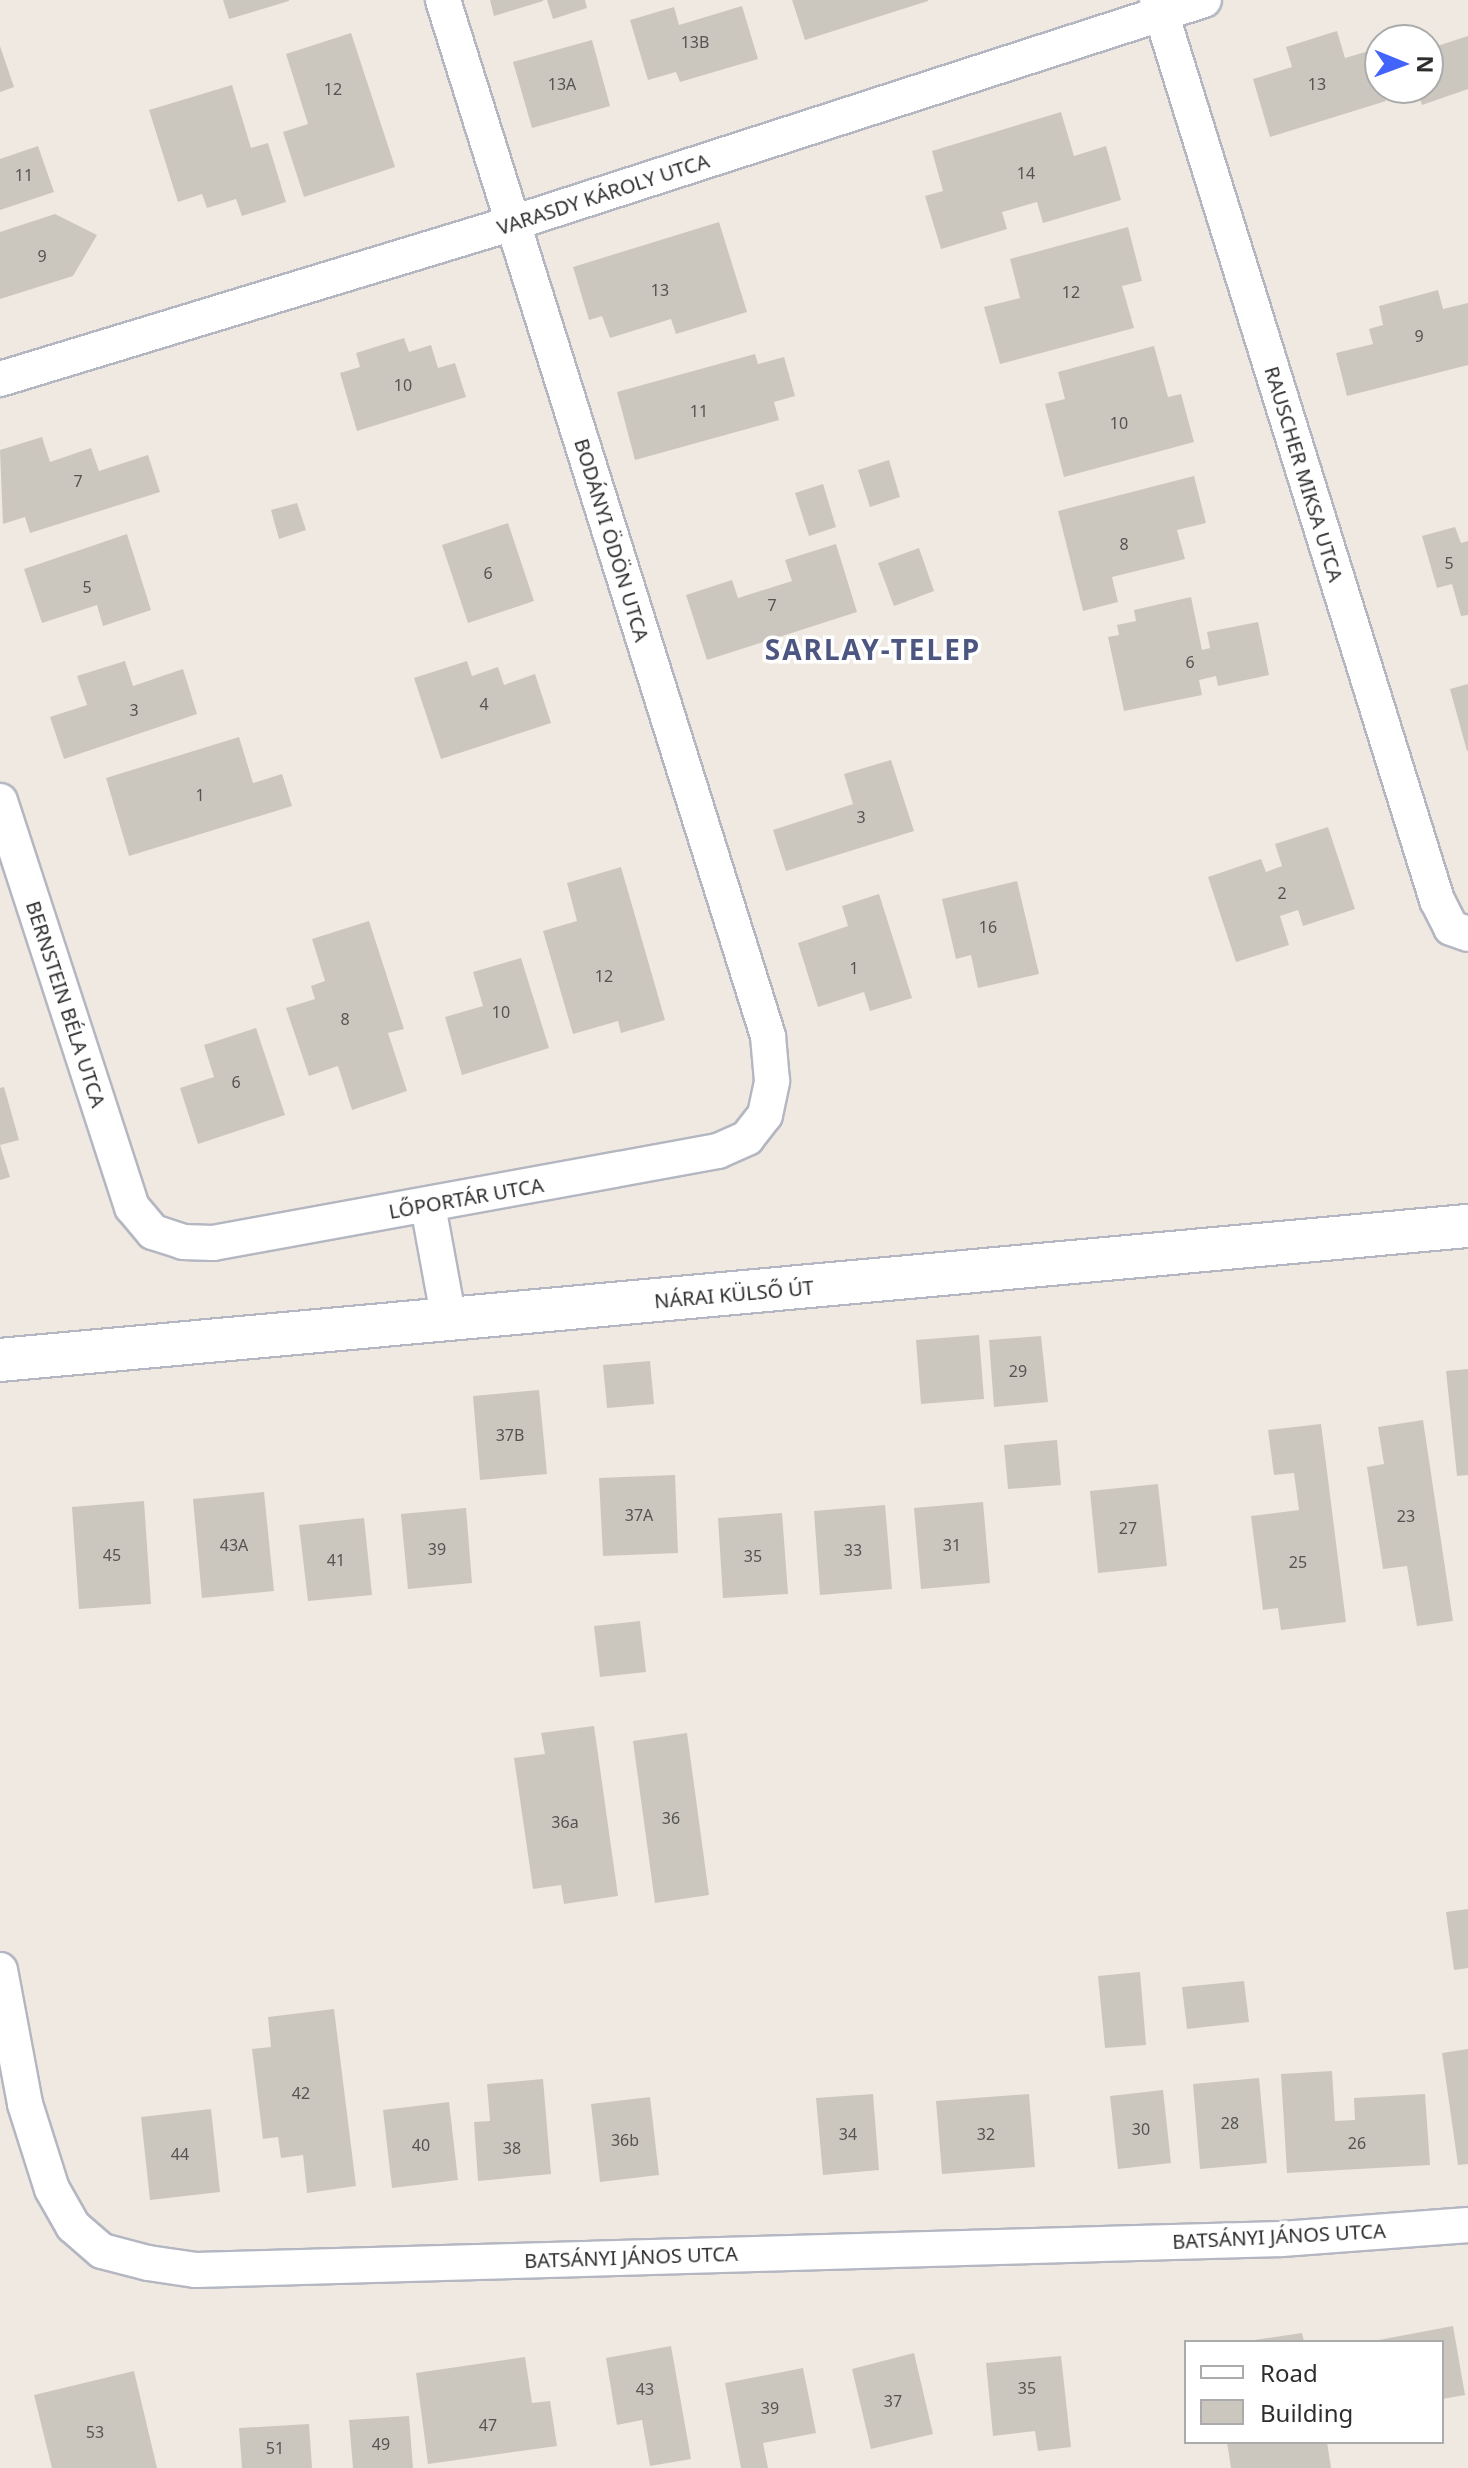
<!DOCTYPE html>
<html>
<head>
<meta charset="utf-8">
<style>
	body { margin:0 }
	#map { position:relative; width:1468px; height:2468px; overflow:hidden; background:#efe9e1; font-family:"Noto Sans",sans-serif }
	div>[style] { position:absolute }
	.building>* { inset:0; background:#cbc7bf }
	.roads { filter:drop-shadow(2px 0 #b4b7c1) drop-shadow(-2px 0 #b4b7c1) drop-shadow(0 2px #b4b7c1) drop-shadow(0 -2px #b4b7c1) }
	.minor>* { height:34px; margin:-17px; padding:0 17px; transform-origin:17px; border-radius:17px; background:#fff }
	.tertiary>* { height:42px; margin:-21px; padding:0 21px; transform-origin:21px; border-radius:21px; background:#fff }
	span { translate:-50% -50%; white-space:nowrap; text-align:center; line-height:1.15; -webkit-text-stroke:7px #fff; paint-order:stroke }
	.number-label { font-size:16px; color:#555452 }
	.number-label span { -webkit-text-stroke-width:0 }
	.street-label { font-size:20px; color:#2e2e2e }
	.district-label { font-size:28px; color:#4d5680; font-weight:700; letter-spacing:2px }
	.legend { position:absolute; left:1184px; top:2340px; width:260px; height:104px; box-sizing:border-box; background:#fff; border:2px solid #ababab; margin:0; padding:10px 14px; list-style:none; font-size:24px; color:#2e2e2e }
	.legend li { display:flex; align-items:center; gap:16px; height:40px }
	.legend b { width:40px; border:2px solid #ababab }
	.north { position:absolute; left:1364px; top:24px; width:80px; height:80px; box-sizing:border-box; background:#fff; border:2px solid #ababab; border-radius:50%; rotate:91deg; font-size:22px; font-weight:700; line-height:32px; text-align:center; color:#2e2e2e }
	.north::after { content:''; display:block; margin:auto; width:28px; height:36px; background:#4264fb; clip-path:polygon(50% 0,100% 100%,50% 72%,0 100%) }
</style>
</head>
<body>
<div id="map">
	<div class="building">
		<i style="clip-path:polygon(223px 0,289px 0,289px 1px,229px 19px)"></i>
		<i style="clip-path:polygon(490px 0,543px 0,543px 1px,494px 16px)"></i>
		<i style="clip-path:polygon(547px 0,585px 0,587px 8px,553px 19px)"></i>
		<i style="clip-path:polygon(792px 0,928px 0,928px 1px,805px 40px)"></i>
		<i style="clip-path:polygon(742px 6px,758px 59px,680px 82px,676px 72px,648px 80px,630px 20px,674px 7px,679px 25px)"></i>
		<i style="clip-path:polygon(1337px 31px,1345px 58px,1372px 50px,1386px 101px,1270px 137px,1253px 79px,1292px 67px,1286px 47px)"></i>
		<i style="clip-path:polygon(351px 33px,395px 167px,304px 197px,283px 132px,308px 124px,286px 54px)"></i>
		<i style="clip-path:polygon(1468px 36px,1468px 89px,1422px 105px,1417px 88px,1428px 88px,1428px 49px)"></i>
		<i style="clip-path:polygon(592px 40px,610px 106px,532px 128px,513px 62px)"></i>
		<i style="clip-path:polygon(0 46px,14px 87px,0 92px)"></i>
		<i style="clip-path:polygon(232px 85px,251px 148px,268px 143px,286px 202px,242px 216px,236px 199px,207px 208px,202px 194px,178px 202px,149px 110px)"></i>
		<i style="clip-path:polygon(1061px 112px,1074px 156px,1106px 146px,1121px 200px,1043px 223px,1037px 202px,1002px 212px,1007px 229px,941px 249px,925px 196px,943px 191px,932px 151px)"></i>
		<i style="clip-path:polygon(38px 146px,54px 192px,0 210px,0 159px)"></i>
		<i style="clip-path:polygon(55px 214px,97px 235px,73px 276px,0 299px,0 232px)"></i>
		<i style="clip-path:polygon(719px 222px,747px 312px,676px 334px,671px 319px,610px 338px,602px 316px,589px 320px,573px 267px)"></i>
		<i style="clip-path:polygon(1128px 227px,1142px 281px,1122px 286px,1134px 328px,1000px 364px,984px 307px,1020px 298px,1010px 259px)"></i>
		<i style="clip-path:polygon(1438px 290px,1443px 309px,1468px 303px,1468px 365px,1347px 396px,1336px 353px,1373px 344px,1369px 329px,1383px 325px,1379px 306px)"></i>
		<i style="clip-path:polygon(404px 338px,409px 352px,431px 345px,438px 368px,455px 363px,466px 397px,357px 431px,340px 373px,360px 367px,356px 353px)"></i>
		<i style="clip-path:polygon(1154px 346px,1168px 397px,1181px 394px,1194px 442px,1064px 477px,1045px 404px,1065px 399px,1058px 372px)"></i>
		<i style="clip-path:polygon(755px 354px,758px 364px,784px 357px,795px 396px,774px 402px,779px 420px,635px 460px,617px 392px)"></i>
		<i style="clip-path:polygon(42px 437px,50px 462px,91px 448px,99px 471px,148px 455px,160px 492px,30px 533px,25px 517px,3px 524px,0 450px)"></i>
		<i style="clip-path:polygon(889px 460px,900px 497px,870px 507px,858px 470px)"></i>
		<i style="clip-path:polygon(1194px 476px,1206px 523px,1177px 530px,1185px 559px,1112px 577px,1118px 602px,1083px 611px,1058px 511px)"></i>
		<i style="clip-path:polygon(823px 484px,836px 527px,809px 536px,795px 493px)"></i>
		<i style="clip-path:polygon(297px 503px,306px 530px,279px 539px,271px 510px)"></i>
		<i style="clip-path:polygon(508px 523px,534px 601px,468px 623px,442px 545px)"></i>
		<i style="clip-path:polygon(1455px 527px,1461px 543px,1468px 541px,1468px 615px,1461px 616px,1452px 584px,1437px 588px,1422px 536px)"></i>
		<i style="clip-path:polygon(127px 534px,151px 610px,103px 626px,97px 605px,42px 623px,24px 569px)"></i>
		<i style="clip-path:polygon(836px 544px,857px 612px,707px 660px,686px 595px,732px 580px,738px 598px,792px 581px,785px 560px)"></i>
		<i style="clip-path:polygon(919px 548px,934px 591px,894px 606px,878px 563px)"></i>
		<i style="clip-path:polygon(1191px 597px,1202px 650px,1210px 648px,1207px 632px,1258px 622px,1269px 675px,1218px 686px,1216px 676px,1199px 680px,1202px 695px,1124px 711px,1108px 637px,1119px 635px,1117px 625px,1136px 621px,1134px 610px)"></i>
		<i style="clip-path:polygon(125px 661px,133px 686px,183px 669px,197px 714px,64px 759px,50px 717px,87px 705px,77px 676px)"></i>
		<i style="clip-path:polygon(467px 661px,472px 676px,498px 667px,504px 685px,535px 674px,551px 723px,441px 759px,414px 678px)"></i>
		<i style="clip-path:polygon(1468px 684px,1468px 751px,1467px 751px,1450px 689px)"></i>
		<i style="clip-path:polygon(239px 737px,253px 783px,282px 774px,292px 806px,129px 856px,106px 778px)"></i>
		<i style="clip-path:polygon(891px 760px,914px 831px,786px 871px,773px 830px,853px 804px,844px 774px)"></i>
		<i style="clip-path:polygon(1328px 827px,1355px 909px,1303px 926px,1298px 910px,1280px 916px,1289px 945px,1236px 962px,1208px 877px,1261px 859px,1266px 872px,1282px 866px,1275px 844px)"></i>
		<i style="clip-path:polygon(621px 867px,665px 1020px,621px 1033px,618px 1021px,573px 1034px,543px 931px,577px 921px,567px 883px)"></i>
		<i style="clip-path:polygon(1017px 881px,1039px 974px,978px 988px,971px 955px,956px 959px,942px 899px)"></i>
		<i style="clip-path:polygon(879px 894px,912px 998px,870px 1011px,864px 992px,818px 1007px,798px 943px,848px 926px,842px 906px)"></i>
		<i style="clip-path:polygon(369px 921px,404px 1029px,388px 1033px,407px 1091px,352px 1110px,338px 1066px,309px 1076px,286px 1008px,315px 999px,311px 986px,325px 981px,312px 939px)"></i>
		<i style="clip-path:polygon(521px 958px,549px 1048px,462px 1075px,445px 1017px,483px 1006px,473px 972px)"></i>
		<i style="clip-path:polygon(256px 1028px,285px 1115px,198px 1144px,180px 1088px,214px 1077px,204px 1045px)"></i>
		<i style="clip-path:polygon(4px 1087px,19px 1140px,0 1145px,0 1088px)"></i>
		<i style="clip-path:polygon(0 1145px,10px 1177px,0 1180px)"></i>
		<i style="clip-path:polygon(979px 1335px,984px 1399px,921px 1404px,916px 1340px)"></i>
		<i style="clip-path:polygon(1041px 1336px,1048px 1402px,994px 1407px,989px 1340px)"></i>
		<i style="clip-path:polygon(650px 1361px,654px 1404px,607px 1408px,603px 1365px)"></i>
		<i style="clip-path:polygon(1468px 1369px,1468px 1475px,1457px 1476px,1446px 1371px)"></i>
		<i style="clip-path:polygon(539px 1390px,547px 1474px,480px 1480px,473px 1396px)"></i>
		<i style="clip-path:polygon(1423px 1420px,1453px 1621px,1417px 1626px,1407px 1566px,1383px 1569px,1367px 1467px,1384px 1464px,1378px 1427px)"></i>
		<i style="clip-path:polygon(1321px 1424px,1346px 1622px,1281px 1630px,1278px 1608px,1263px 1610px,1251px 1516px,1299px 1510px,1294px 1473px,1274px 1475px,1268px 1430px)"></i>
		<i style="clip-path:polygon(1057px 1440px,1061px 1485px,1008px 1489px,1004px 1445px)"></i>
		<i style="clip-path:polygon(675px 1475px,678px 1553px,603px 1556px,599px 1478px)"></i>
		<i style="clip-path:polygon(1158px 1484px,1167px 1566px,1098px 1573px,1090px 1491px)"></i>
		<i style="clip-path:polygon(264px 1492px,274px 1591px,202px 1598px,193px 1499px)"></i>
		<i style="clip-path:polygon(144px 1501px,151px 1604px,79px 1609px,72px 1507px)"></i>
		<i style="clip-path:polygon(983px 1502px,990px 1583px,921px 1589px,914px 1508px)"></i>
		<i style="clip-path:polygon(885px 1505px,892px 1589px,820px 1595px,814px 1511px)"></i>
		<i style="clip-path:polygon(466px 1508px,472px 1583px,408px 1589px,401px 1514px)"></i>
		<i style="clip-path:polygon(782px 1513px,788px 1594px,723px 1598px,718px 1518px)"></i>
		<i style="clip-path:polygon(364px 1518px,372px 1595px,308px 1601px,299px 1525px)"></i>
		<i style="clip-path:polygon(640px 1621px,646px 1672px,600px 1677px,594px 1626px)"></i>
		<i style="clip-path:polygon(594px 1726px,618px 1896px,564px 1904px,561px 1885px,533px 1889px,514px 1758px,545px 1754px,541px 1733px)"></i>
		<i style="clip-path:polygon(687px 1733px,709px 1895px,655px 1903px,633px 1741px)"></i>
		<i style="clip-path:polygon(1468px 1909px,1468px 1968px,1454px 1970px,1446px 1912px)"></i>
		<i style="clip-path:polygon(1140px 1972px,1146px 2045px,1105px 2048px,1098px 1976px)"></i>
		<i style="clip-path:polygon(1244px 1981px,1249px 2022px,1187px 2029px,1182px 1987px)"></i>
		<i style="clip-path:polygon(334px 2009px,356px 2186px,307px 2193px,303px 2155px,281px 2158px,278px 2137px,263px 2139px,252px 2049px,271px 2047px,268px 2017px)"></i>
		<i style="clip-path:polygon(1468px 2049px,1468px 2164px,1458px 2165px,1442px 2053px)"></i>
		<i style="clip-path:polygon(1332px 2071px,1335px 2121px,1355px 2120px,1354px 2098px,1425px 2094px,1430px 2165px,1287px 2173px,1281px 2074px)"></i>
		<i style="clip-path:polygon(1259px 2078px,1267px 2163px,1200px 2169px,1193px 2084px)"></i>
		<i style="clip-path:polygon(543px 2079px,551px 2174px,478px 2181px,474px 2122px,490px 2121px,487px 2084px)"></i>
		<i style="clip-path:polygon(1163px 2090px,1171px 2163px,1118px 2169px,1110px 2096px)"></i>
		<i style="clip-path:polygon(873px 2094px,879px 2170px,823px 2175px,816px 2098px)"></i>
		<i style="clip-path:polygon(1029px 2094px,1035px 2167px,942px 2174px,936px 2101px)"></i>
		<i style="clip-path:polygon(650px 2097px,659px 2175px,600px 2182px,591px 2104px)"></i>
		<i style="clip-path:polygon(449px 2102px,458px 2180px,392px 2188px,383px 2110px)"></i>
		<i style="clip-path:polygon(211px 2109px,220px 2192px,150px 2200px,141px 2117px)"></i>
		<i style="clip-path:polygon(1453px 2326px,1465px 2395px,1442px 2399px,1442px 2342px,1368px 2342px)"></i>
		<i style="clip-path:polygon(1302px 2333px,1304px 2342px,1254px 2342px,1254px 2340px)"></i>
		<i style="clip-path:polygon(671px 2346px,691px 2459px,650px 2466px,642px 2420px,617px 2425px,606px 2358px)"></i>
		<i style="clip-path:polygon(914px 2353px,933px 2434px,871px 2449px,852px 2369px)"></i>
		<i style="clip-path:polygon(1061px 2356px,1071px 2447px,1038px 2451px,1035px 2431px,993px 2436px,986px 2363px)"></i>
		<i style="clip-path:polygon(525px 2357px,532px 2403px,550px 2401px,557px 2446px,428px 2464px,416px 2373px)"></i>
		<i style="clip-path:polygon(803px 2368px,816px 2433px,763px 2443px,768px 2468px,741px 2468px,725px 2383px)"></i>
		<i style="clip-path:polygon(134px 2371px,157px 2468px,52px 2468px,34px 2395px)"></i>
		<i style="clip-path:polygon(409px 2416px,413px 2468px,353px 2468px,349px 2420px)"></i>
		<i style="clip-path:polygon(309px 2424px,312px 2468px,242px 2468px,239px 2428px)"></i>
		<i style="clip-path:polygon(1227px 2442px,1327px 2442px,1331px 2468px,1231px 2468px)"></i>
	</div>
	<div class="roads">
		<div class="minor">
			<i style="left:1157px;top:0;width:943px;rotate:72.72deg"></i>
			<i style="left:1437px;top:900px;width:31px;rotate:63deg"></i>
			<i style="left:1451px;top:928px;width:18px;rotate:19deg"></i>
			<i style="left:0;top:379px;width:536px;rotate:-16.91deg"></i>
			<i style="left:513px;top:223px;width:726px;rotate:-17.89deg"></i>
			<i style="left:0;top:801px;width:427px;rotate:72deg"></i>
			<i style="left:132px;top:1207px;width:33px;rotate:50deg"></i>
			<i style="left:153px;top:1232px;width:32px;rotate:18deg"></i>
			<i style="left:183px;top:1242px;width:30px;rotate:2deg"></i>
			<i style="left:213px;top:1243px;width:513px;rotate:-10.32deg"></i>
			<i style="left:718px;top:1151px;width:32px;rotate:-24deg"></i>
			<i style="left:747px;top:1138px;width:29px;rotate:-52deg"></i>
			<i style="left:765px;top:1115px;width:35px;rotate:-78deg"></i>
			<i style="left:772px;top:1081px;width:45px;rotate:-95.1deg"></i>
			<i style="left:768px;top:1036px;width:1086px;rotate:-107.42deg"></i>
			<i style="left:428px;top:1206px;width:116px;rotate:79.6deg"></i>
			<i style="left:0;top:1970px;width:136px;rotate:79.4deg"></i>
			<i style="left:25px;top:2104px;width:89px;rotate:72.4deg"></i>
			<i style="left:52px;top:2189px;width:43px;rotate:60.4deg"></i>
			<i style="left:73px;top:2226px;width:38px;rotate:41deg"></i>
			<i style="left:102px;top:2251px;width:48px;rotate:14.6deg"></i>
			<i style="left:148px;top:2263px;width:49px;rotate:8.3deg"></i>
			<i style="left:196px;top:2270px;width:1086px;rotate:-1.64deg"></i>
			<i style="left:1282px;top:2239px;width:187px;rotate:-4.3deg"></i>
		</div>
		<div class="tertiary">
			<i style="left:0;top:1360px;width:1474px;rotate:-5.22deg"></i>
		</div>
	</div>
	<div class="number-label">
		<span style="left:695px;top:42px">13B</span>
		<span style="left:562px;top:84px">13A</span>
		<span style="left:1317px;top:84px">13</span>
		<span style="left:333px;top:89px">12</span>
		<span style="left:1026px;top:173px">14</span>
		<span style="left:24px;top:175px">11</span>
		<span style="left:42px;top:256px">9</span>
		<span style="left:660px;top:290px">13</span>
		<span style="left:1071px;top:292px">12</span>
		<span style="left:1419px;top:336px">9</span>
		<span style="left:403px;top:385px">10</span>
		<span style="left:699px;top:411px">11</span>
		<span style="left:1119px;top:423px">10</span>
		<span style="left:78px;top:481px">7</span>
		<span style="left:1124px;top:544px">8</span>
		<span style="left:1449px;top:563px">5</span>
		<span style="left:488px;top:573px">6</span>
		<span style="left:87px;top:587px">5</span>
		<span style="left:772px;top:605px">7</span>
		<span style="left:1190px;top:662px">6</span>
		<span style="left:484px;top:704px">4</span>
		<span style="left:134px;top:710px">3</span>
		<span style="left:200px;top:795px">1</span>
		<span style="left:861px;top:817px">3</span>
		<span style="left:1282px;top:893px">2</span>
		<span style="left:988px;top:927px">16</span>
		<span style="left:854px;top:968px">1</span>
		<span style="left:604px;top:976px">12</span>
		<span style="left:501px;top:1012px">10</span>
		<span style="left:345px;top:1019px">8</span>
		<span style="left:236px;top:1082px">6</span>
		<span style="left:1018px;top:1371px">29</span>
		<span style="left:510px;top:1435px">37B</span>
		<span style="left:639px;top:1515px">37A</span>
		<span style="left:1406px;top:1516px">23</span>
		<span style="left:1128px;top:1528px">27</span>
		<span style="left:234px;top:1545px">43A</span>
		<span style="left:952px;top:1545px">31</span>
		<span style="left:437px;top:1549px">39</span>
		<span style="left:853px;top:1550px">33</span>
		<span style="left:112px;top:1555px">45</span>
		<span style="left:753px;top:1556px">35</span>
		<span style="left:336px;top:1560px">41</span>
		<span style="left:1298px;top:1562px">25</span>
		<span style="left:671px;top:1818px">36</span>
		<span style="left:565px;top:1822px">36a</span>
		<span style="left:301px;top:2093px">42</span>
		<span style="left:1230px;top:2123px">28</span>
		<span style="left:1141px;top:2129px">30</span>
		<span style="left:848px;top:2134px">34</span>
		<span style="left:986px;top:2134px">32</span>
		<span style="left:625px;top:2140px">36b</span>
		<span style="left:1357px;top:2143px">26</span>
		<span style="left:421px;top:2145px">40</span>
		<span style="left:512px;top:2148px">38</span>
		<span style="left:180px;top:2154px">44</span>
		<span style="left:1027px;top:2388px">35</span>
		<span style="left:645px;top:2389px">43</span>
		<span style="left:893px;top:2401px">37</span>
		<span style="left:770px;top:2408px">39</span>
		<span style="left:488px;top:2425px">47</span>
		<span style="left:95px;top:2432px">53</span>
		<span style="left:381px;top:2444px">49</span>
		<span style="left:275px;top:2448px">51</span>
	</div>
	<div class="street-label">
		<span style="left:603px;top:194px;rotate:-18deg">VARASDY KÁROLY UTCA</span>
		<span style="left:1304px;top:474px;rotate:73deg">RAUSCHER MIKSA UTCA</span>
		<span style="left:612px;top:540px;rotate:73deg">BODÁNYI ÖDÖN UTCA</span>
		<span style="left:66px;top:1004px;rotate:72deg">BERNSTEIN BÉLA UTCA</span>
		<span style="left:466px;top:1198px;rotate:-10deg">LŐPORTÁR UTCA</span>
		<span style="left:734px;top:1294px;rotate:-5deg">NÁRAI KÜLSŐ ÚT</span>
		<span style="left:1279px;top:2236px;rotate:-3deg">BATSÁNYI JÁNOS UTCA</span>
		<span style="left:631px;top:2257px;rotate:-2deg">BATSÁNYI JÁNOS UTCA</span>
	</div>
	<div class="district-label">
		<span style="left:873px;top:649px">SARLAY-TELEP</span>
	</div>
	<ul class="legend">
	<li><b style="height:10px;background:#fff"></b>Road</li>
	<li><b style="height:22px;background:#cbc7bf"></b>Building</li>
	</ul>
	<div class="north">N</div>
</div>
</body>
</html>
